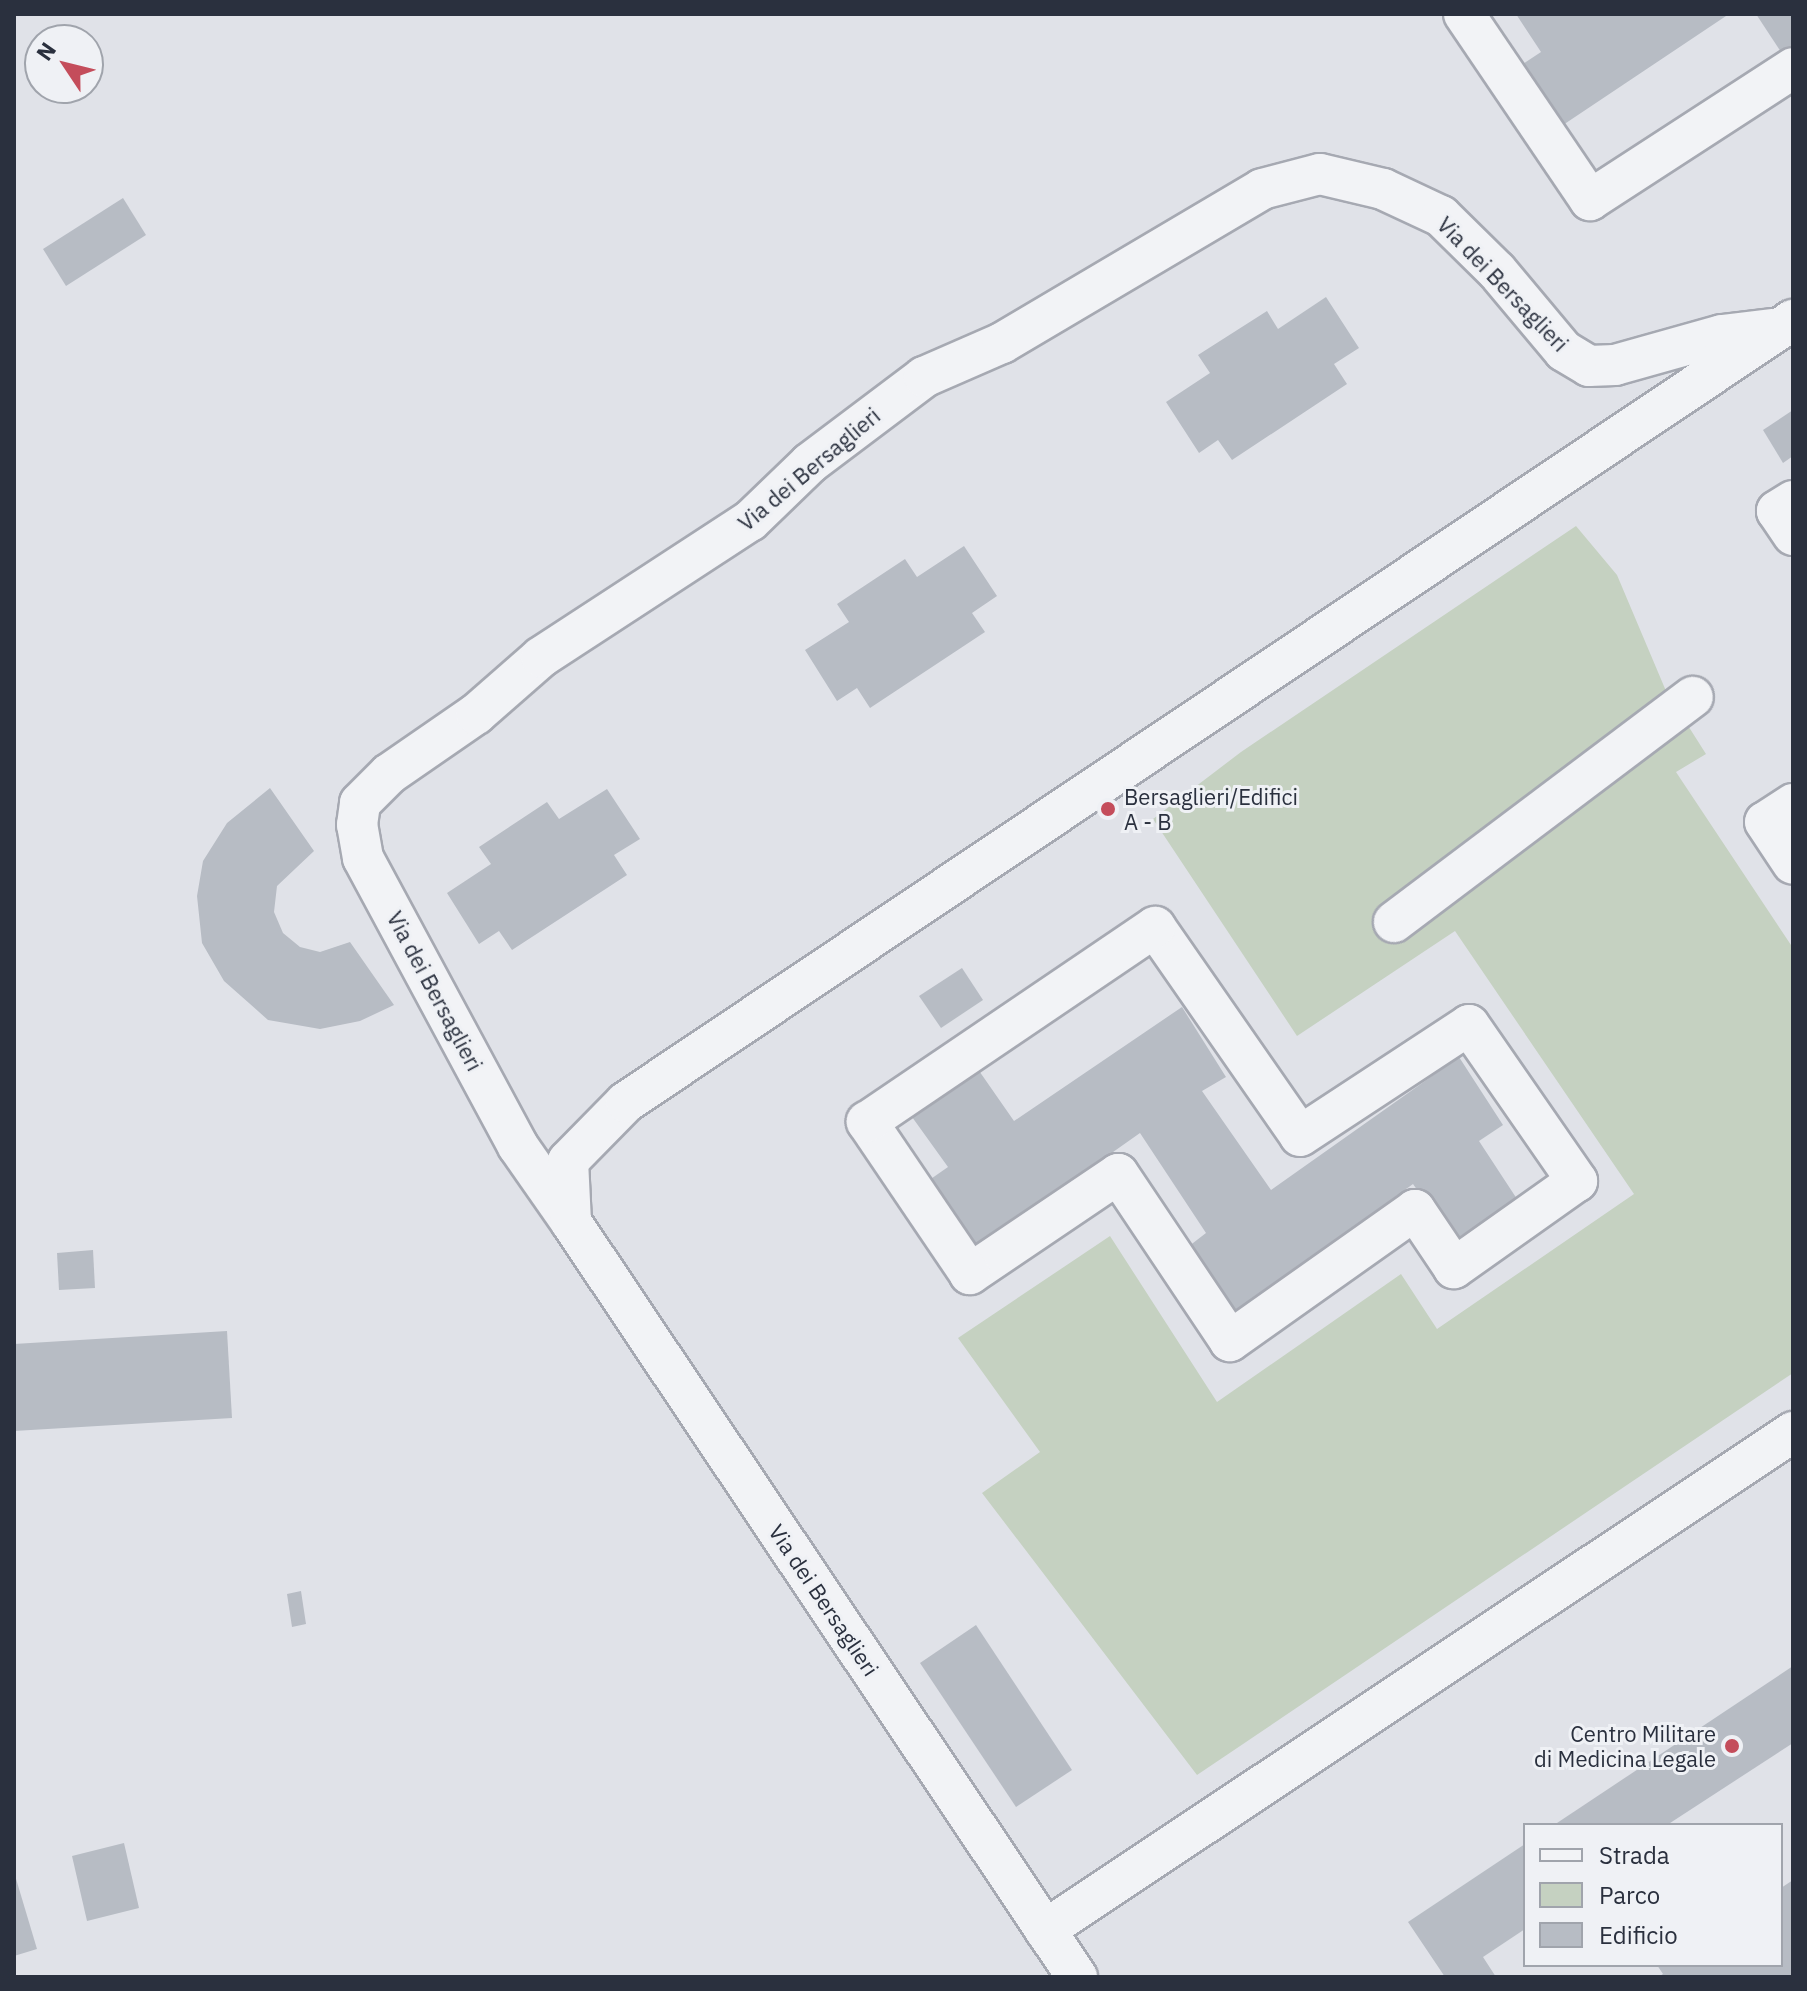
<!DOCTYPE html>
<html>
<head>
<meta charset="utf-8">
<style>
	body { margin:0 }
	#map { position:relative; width:1807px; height:1991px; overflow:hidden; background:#e0e2e8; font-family:"IBM Plex Sans",sans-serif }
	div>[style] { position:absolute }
	.green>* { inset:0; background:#c5d1c1 }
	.building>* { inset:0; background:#b7bcc4 }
	.roads { filter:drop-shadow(2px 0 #a6a9b2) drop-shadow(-2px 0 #a6a9b2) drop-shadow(0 2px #a6a9b2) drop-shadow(0 -2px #a6a9b2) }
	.minor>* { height:40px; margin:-20px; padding:0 20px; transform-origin:20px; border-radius:20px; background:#f2f3f6 }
	.dots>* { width:22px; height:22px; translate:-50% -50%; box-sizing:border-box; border:4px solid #eff1f5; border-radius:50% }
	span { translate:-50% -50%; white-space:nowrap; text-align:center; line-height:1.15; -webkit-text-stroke:6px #eff1f5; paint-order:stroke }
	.street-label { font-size:22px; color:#2a303e }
	.poi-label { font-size:22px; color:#2a303e }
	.left { translate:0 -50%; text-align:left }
	.right { translate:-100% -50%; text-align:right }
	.frame { position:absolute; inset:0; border:16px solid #2a303e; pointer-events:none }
	.legend { position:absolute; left:1523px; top:1823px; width:260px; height:144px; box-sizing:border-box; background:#eff1f5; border:2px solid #a0a4ac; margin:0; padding:10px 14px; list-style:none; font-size:24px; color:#2a303e }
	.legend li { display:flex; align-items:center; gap:16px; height:40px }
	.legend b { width:40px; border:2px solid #a0a4ac }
	.north { position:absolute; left:24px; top:24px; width:80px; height:80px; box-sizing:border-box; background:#eff1f5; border:2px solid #a0a4ac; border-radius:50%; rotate:305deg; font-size:22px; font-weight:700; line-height:32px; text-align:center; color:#2a303e }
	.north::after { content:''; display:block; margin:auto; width:28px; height:36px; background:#c44d5b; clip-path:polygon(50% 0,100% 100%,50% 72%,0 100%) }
</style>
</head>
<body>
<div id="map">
	<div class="green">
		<i style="clip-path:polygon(1576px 526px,1617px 575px,1666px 691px,1706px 754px,1676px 772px,1793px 948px,1793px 1373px,1197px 1775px,982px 1493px,1040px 1452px,958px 1338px,1110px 1236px,1217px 1402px,1401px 1274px,1437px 1329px,1634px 1194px,1455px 931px,1297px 1036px,1153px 819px,1241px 752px)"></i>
	</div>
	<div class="building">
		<i style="clip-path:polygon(1516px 14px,1729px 14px,1560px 127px,1520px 66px,1541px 52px)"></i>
		<i style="clip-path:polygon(1756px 14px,1793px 14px,1793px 57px,1787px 61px)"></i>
		<i style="clip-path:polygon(123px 198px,146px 235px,66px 286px,43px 249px)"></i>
		<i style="clip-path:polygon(1326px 297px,1359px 348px,1334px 364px,1347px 384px,1232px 460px,1218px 440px,1199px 453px,1166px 402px,1210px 373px,1198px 355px,1267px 311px,1278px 329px)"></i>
		<i style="clip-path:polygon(1793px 410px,1793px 456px,1783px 463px,1763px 430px)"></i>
		<i style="clip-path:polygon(964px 546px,997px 596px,972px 613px,985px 632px,870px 708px,857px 688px,837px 701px,805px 650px,849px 622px,837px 604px,905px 559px,917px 577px)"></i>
		<i style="clip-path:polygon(270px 788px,314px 851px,277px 886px,274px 912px,283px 933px,300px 947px,320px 952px,350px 942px,394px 1005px,360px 1021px,320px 1029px,268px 1020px,224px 981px,202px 943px,197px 896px,203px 861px,227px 823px)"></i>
		<i style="clip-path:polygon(607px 789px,640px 839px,614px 855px,627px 875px,512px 950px,499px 931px,479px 944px,447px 893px,491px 864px,479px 847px,547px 802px,559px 819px)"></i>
		<i style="clip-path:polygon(962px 968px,983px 1000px,941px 1028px,919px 996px)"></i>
		<i style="clip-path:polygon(1182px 1007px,1226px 1077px,1202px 1091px,1271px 1190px,1459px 1057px,1503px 1125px,1479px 1141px,1517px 1199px,1453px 1241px,1413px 1184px,1228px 1318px,1184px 1250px,1206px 1233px,1140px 1133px,974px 1250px,925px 1183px,948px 1167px,907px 1110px,975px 1065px,1014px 1121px)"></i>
		<i style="clip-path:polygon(93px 1250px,95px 1288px,59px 1290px,57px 1253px)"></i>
		<i style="clip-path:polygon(227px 1331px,232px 1418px,14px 1431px,14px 1344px)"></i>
		<i style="clip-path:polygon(301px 1591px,306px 1624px,292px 1627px,287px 1594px)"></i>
		<i style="clip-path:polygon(976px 1625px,1072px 1770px,1016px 1807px,920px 1663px)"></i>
		<i style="clip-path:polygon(1793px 1666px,1793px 1743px,1667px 1825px,1554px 1825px)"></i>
		<i style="clip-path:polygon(124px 1843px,139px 1908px,87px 1921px,72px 1856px)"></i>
		<i style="clip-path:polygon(1525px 1844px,1525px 1929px,1483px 1957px,1496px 1977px,1445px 1977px,1408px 1922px)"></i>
		<i style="clip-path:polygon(14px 1872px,37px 1949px,14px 1956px)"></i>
		<i style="clip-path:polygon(1793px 1880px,1793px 1977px,1658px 1977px,1663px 1974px,1657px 1965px,1781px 1965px,1781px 1888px)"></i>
	</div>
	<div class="roads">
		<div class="minor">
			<i style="left:1464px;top:14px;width:225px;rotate:55.9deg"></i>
			<i style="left:1590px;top:200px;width:242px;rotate:-33deg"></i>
			<i style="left:1793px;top:501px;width:19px;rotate:148deg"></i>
			<i style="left:1777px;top:511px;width:29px;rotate:56deg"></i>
			<i style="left:1793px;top:804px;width:33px;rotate:147deg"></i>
			<i style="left:1765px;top:822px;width:50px;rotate:56.3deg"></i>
			<i style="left:1394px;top:922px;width:374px;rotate:-37deg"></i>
			<i style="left:1155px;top:927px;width:254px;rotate:55.2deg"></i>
			<i style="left:1300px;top:1136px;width:202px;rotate:-33.3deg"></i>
			<i style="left:1469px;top:1025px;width:190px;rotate:55.3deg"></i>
			<i style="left:1577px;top:1181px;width:151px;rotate:144.7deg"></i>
			<i style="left:1454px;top:1268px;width:70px;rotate:-123.9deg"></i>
			<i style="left:1415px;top:1210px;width:227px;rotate:144.7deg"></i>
			<i style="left:1230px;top:1341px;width:201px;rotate:-123.8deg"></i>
			<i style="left:1118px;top:1174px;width:179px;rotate:146deg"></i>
			<i style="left:970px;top:1274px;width:184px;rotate:-124.1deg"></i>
			<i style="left:867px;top:1122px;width:348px;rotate:-34.1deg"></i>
			<i style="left:571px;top:1222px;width:93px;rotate:-124.9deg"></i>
			<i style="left:518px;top:1146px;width:327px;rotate:-118.3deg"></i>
			<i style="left:363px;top:858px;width:34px;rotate:-100deg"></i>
			<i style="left:357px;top:825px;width:22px;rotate:-82deg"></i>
			<i style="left:360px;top:803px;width:41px;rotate:-45deg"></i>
			<i style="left:389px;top:774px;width:106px;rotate:-34.6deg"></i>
			<i style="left:476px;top:714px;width:86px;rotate:-41.2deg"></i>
			<i style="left:541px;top:657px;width:249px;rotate:-33.1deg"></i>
			<i style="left:750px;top:521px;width:83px;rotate:-44deg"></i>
			<i style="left:810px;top:463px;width:143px;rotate:-37deg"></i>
			<i style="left:924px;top:377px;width:85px;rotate:-23.6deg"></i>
			<i style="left:1002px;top:343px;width:302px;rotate:-30.6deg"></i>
			<i style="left:1262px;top:189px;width:60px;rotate:-14.5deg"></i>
			<i style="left:1320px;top:174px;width:65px;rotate:13.4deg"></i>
			<i style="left:1383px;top:189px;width:64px;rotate:25deg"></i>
			<i style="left:1441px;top:216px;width:78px;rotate:44.5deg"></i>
			<i style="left:1497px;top:271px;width:104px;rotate:50.1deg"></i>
			<i style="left:1564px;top:351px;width:29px;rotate:31deg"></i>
			<i style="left:1589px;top:366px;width:26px;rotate:-2deg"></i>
			<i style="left:1615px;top:365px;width:111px;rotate:-15.7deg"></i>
			<i style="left:1722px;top:335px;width:50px;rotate:-6.8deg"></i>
			<i style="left:1045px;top:1930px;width:899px;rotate:-33.65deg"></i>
			<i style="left:1077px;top:1977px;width:909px;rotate:-123.83deg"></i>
			<i style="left:571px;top:1222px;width:61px;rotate:-92.8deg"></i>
			<i style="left:568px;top:1161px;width:83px;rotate:-45.5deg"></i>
			<i style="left:626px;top:1102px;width:1405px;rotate:-33.83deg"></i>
		</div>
	</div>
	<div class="dots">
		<i style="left:1108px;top:809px;background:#c44d5b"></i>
		<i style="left:1732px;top:1746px;background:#c44d5b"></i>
	</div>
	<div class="street-label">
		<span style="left:1503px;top:284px;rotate:46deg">Via dei Bersaglieri</span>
		<span style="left:809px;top:469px;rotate:-40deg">Via dei Bersaglieri</span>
		<span style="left:435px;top:991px;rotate:62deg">Via dei Bersaglieri</span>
		<span style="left:824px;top:1600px;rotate:56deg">Via dei Bersaglieri</span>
	</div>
	<div class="poi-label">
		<span class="left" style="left:1124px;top:809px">Bersaglieri/Edifici<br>A - B</span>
		<span class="right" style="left:1716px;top:1746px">Centro Militare<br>di Medicina Legale</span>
	</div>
	<div class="frame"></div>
	<ul class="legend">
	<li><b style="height:10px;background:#f2f3f6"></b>Strada</li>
	<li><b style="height:22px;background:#c5d1c1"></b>Parco</li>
	<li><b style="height:22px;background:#b7bcc4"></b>Edificio</li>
	</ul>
	<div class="north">N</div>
</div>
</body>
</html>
